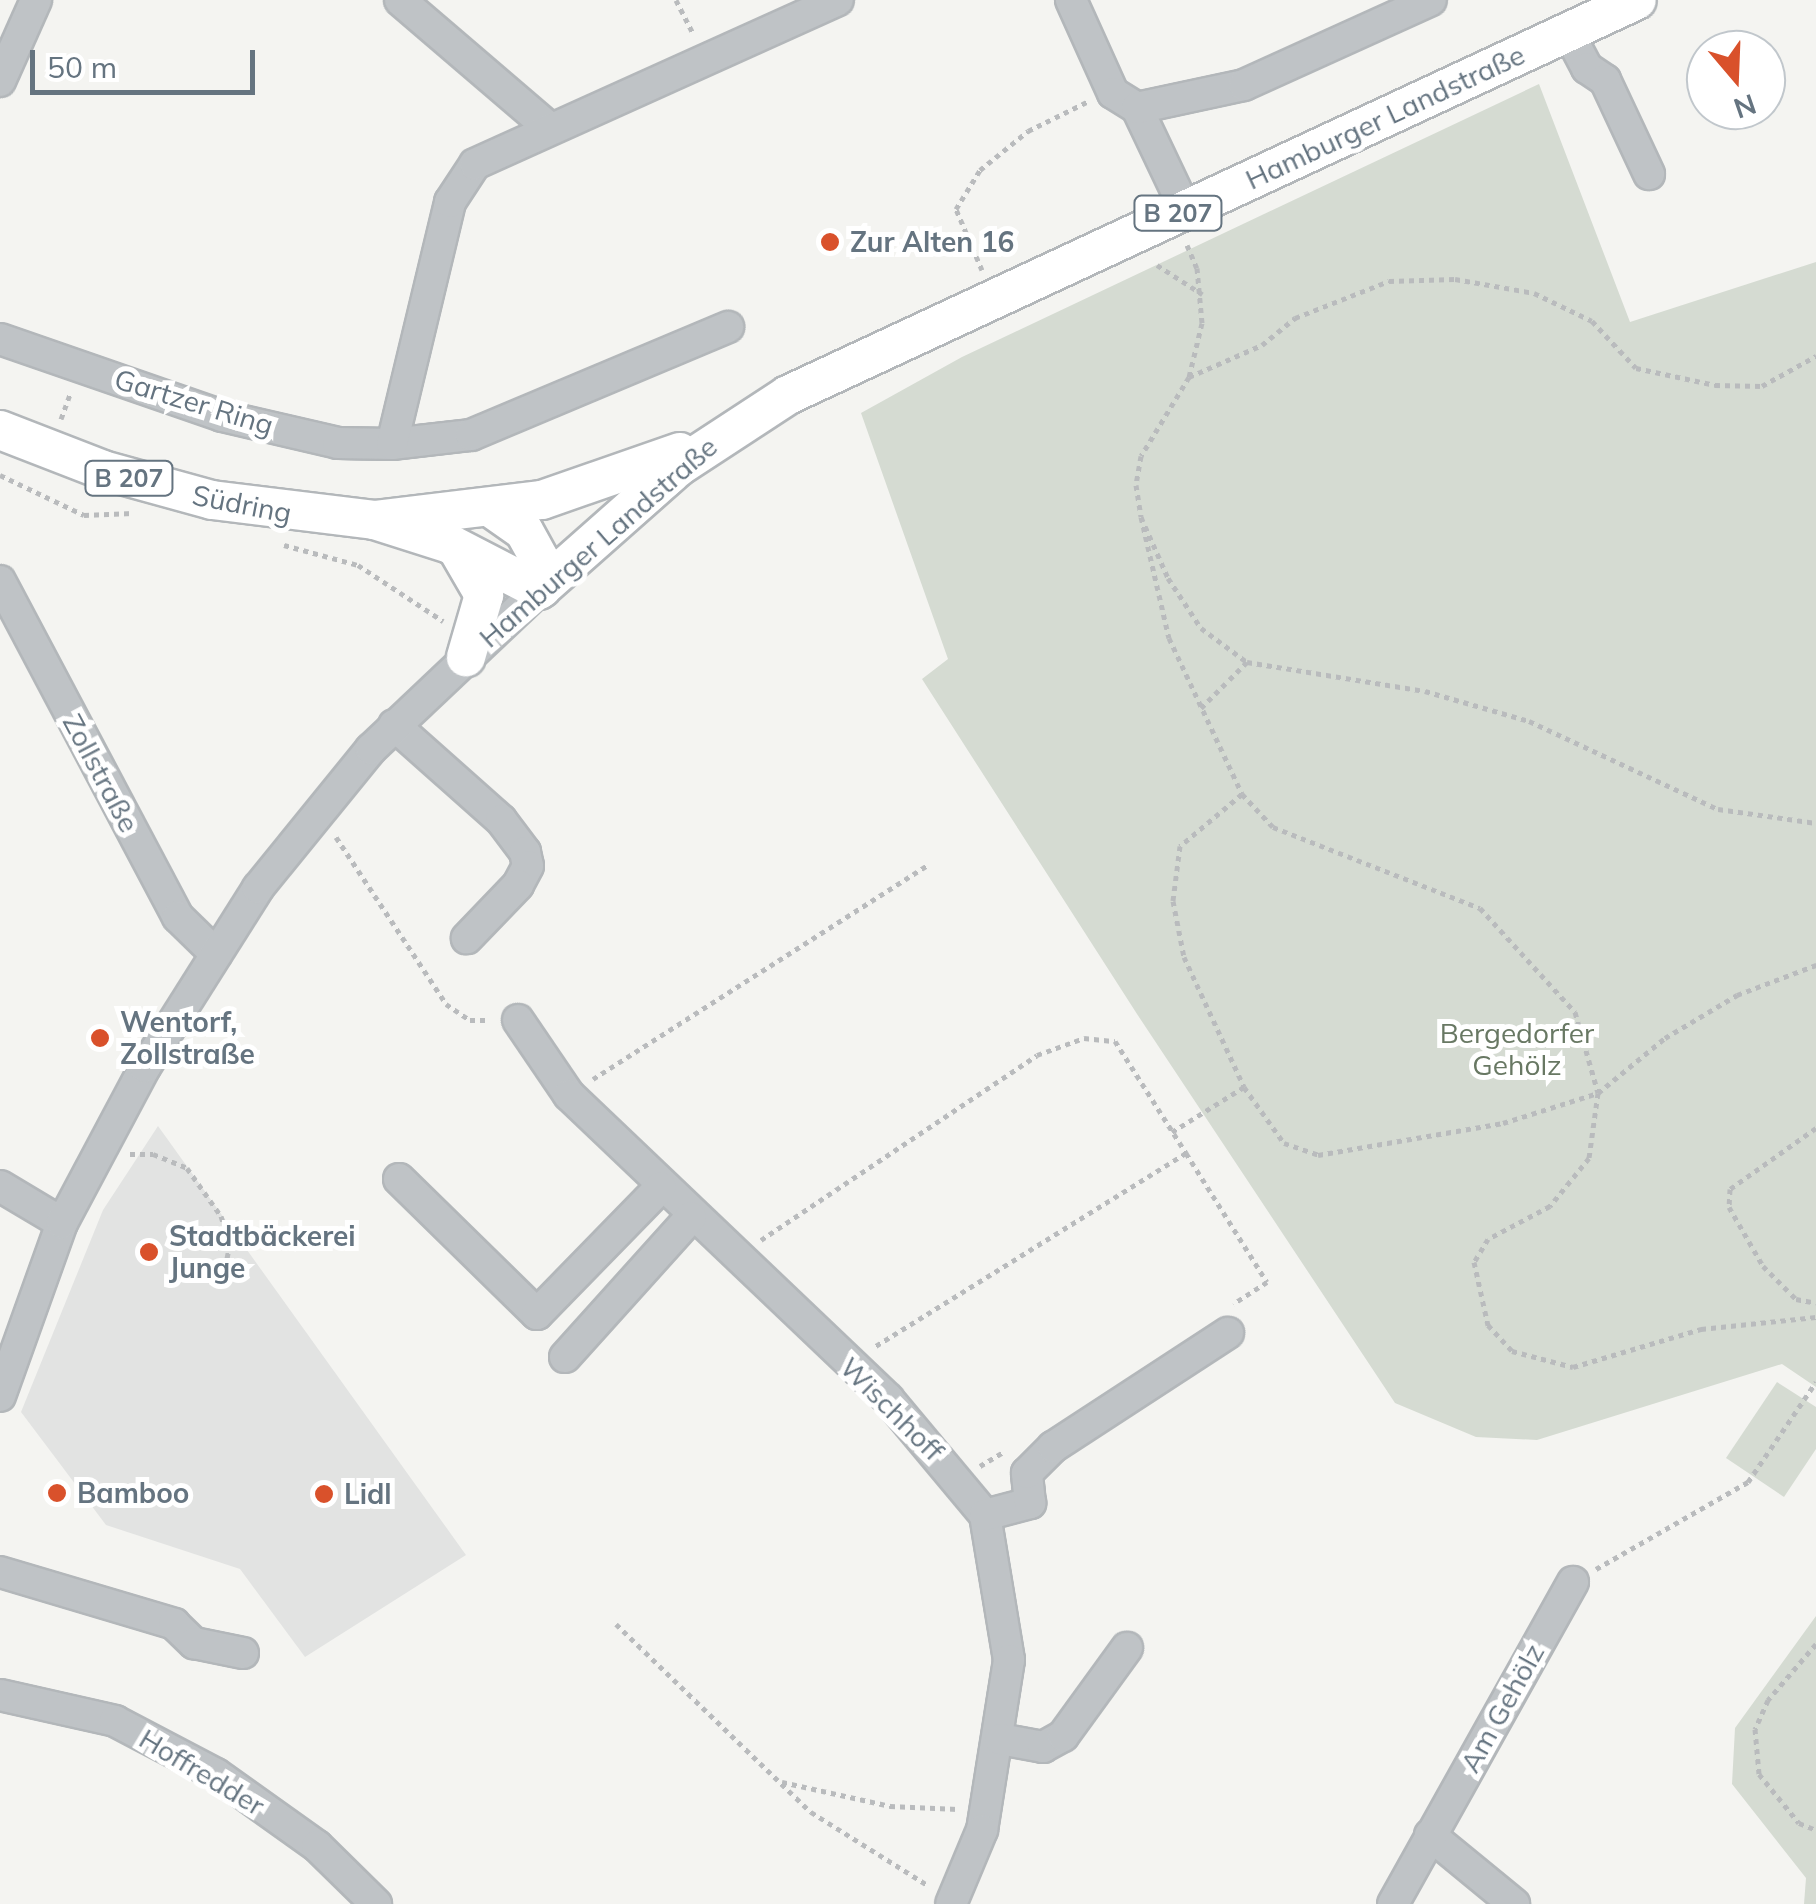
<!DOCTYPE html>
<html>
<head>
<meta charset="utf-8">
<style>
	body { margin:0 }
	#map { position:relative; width:1816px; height:1904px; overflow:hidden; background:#f4f4f1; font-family:Mulish,sans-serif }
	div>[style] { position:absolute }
	.built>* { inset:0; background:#e2e3e2 }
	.green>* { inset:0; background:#d5dbd2 }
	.path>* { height:5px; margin-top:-2.5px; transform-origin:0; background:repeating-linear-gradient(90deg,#b9bbbd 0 5px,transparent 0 10px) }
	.roads { filter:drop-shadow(2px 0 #b3b7ba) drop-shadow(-2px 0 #b3b7ba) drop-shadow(0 2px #b3b7ba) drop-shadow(0 -2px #b3b7ba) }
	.minor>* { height:30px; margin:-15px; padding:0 15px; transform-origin:15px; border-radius:15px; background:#bfc3c6 }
	.major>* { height:38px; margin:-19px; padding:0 19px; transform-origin:19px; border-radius:19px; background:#fff }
	.dots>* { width:28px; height:28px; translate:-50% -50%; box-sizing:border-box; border:5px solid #fff; border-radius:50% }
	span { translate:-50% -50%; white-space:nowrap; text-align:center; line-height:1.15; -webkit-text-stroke:10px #fff; paint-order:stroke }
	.shield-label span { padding:2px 8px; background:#fff; border:2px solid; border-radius:8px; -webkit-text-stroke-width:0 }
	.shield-label { font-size:25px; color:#657480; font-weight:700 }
	.street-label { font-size:28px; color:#657480 }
	.poi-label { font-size:28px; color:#657480; font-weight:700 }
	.left { translate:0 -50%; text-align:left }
	.park-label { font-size:28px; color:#687863 }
	.north { position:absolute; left:1686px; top:30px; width:100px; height:100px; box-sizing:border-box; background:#fff; border:2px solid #c1c7cc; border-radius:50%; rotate:161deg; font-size:28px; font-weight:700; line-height:40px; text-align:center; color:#657480 }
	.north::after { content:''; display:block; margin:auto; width:35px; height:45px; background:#d9512b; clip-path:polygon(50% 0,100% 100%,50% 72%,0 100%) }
	.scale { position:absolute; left:30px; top:50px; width:225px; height:45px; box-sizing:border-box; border:5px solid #657480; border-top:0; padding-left:12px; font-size:30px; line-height:35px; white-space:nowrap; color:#657480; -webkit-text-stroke:8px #fff; paint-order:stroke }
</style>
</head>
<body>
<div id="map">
	<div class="built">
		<i style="clip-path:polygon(158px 1126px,466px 1555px,305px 1657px,240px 1569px,106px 1525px,21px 1412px,103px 1210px)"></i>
	</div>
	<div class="green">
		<i style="clip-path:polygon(1539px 84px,1630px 322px,1816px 262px,1816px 1387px,1782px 1364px,1537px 1440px,1476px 1437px,1395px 1403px,1137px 1014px,922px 679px,948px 659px,861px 413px,962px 357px)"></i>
		<i style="clip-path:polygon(1777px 1382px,1816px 1407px,1816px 1449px,1784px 1497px,1726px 1458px)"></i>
		<i style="clip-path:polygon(1816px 1616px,1816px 1904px,1804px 1904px,1806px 1878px,1732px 1784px,1735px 1728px)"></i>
	</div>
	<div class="path">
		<i style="left:676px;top:0;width:37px;rotate:63deg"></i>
		<i style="left:1187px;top:245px;width:25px;rotate:67deg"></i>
		<i style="left:1197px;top:268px;width:55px;rotate:84.8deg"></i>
		<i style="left:1202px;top:323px;width:56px;rotate:103.5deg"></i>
		<i style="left:1189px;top:377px;width:92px;rotate:121.3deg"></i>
		<i style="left:1141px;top:456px;width:29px;rotate:100deg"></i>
		<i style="left:1136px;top:485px;width:32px;rotate:81deg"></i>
		<i style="left:1141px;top:517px;width:67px;rotate:66.1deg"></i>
		<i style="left:1168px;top:578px;width:60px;rotate:56.6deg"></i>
		<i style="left:1201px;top:628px;width:57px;rotate:36.5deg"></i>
		<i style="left:1247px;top:662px;width:180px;rotate:9.3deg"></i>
		<i style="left:1425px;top:691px;width:108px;rotate:16.1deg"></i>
		<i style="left:1529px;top:721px;width:208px;rotate:25deg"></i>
		<i style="left:1718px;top:809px;width:99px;rotate:8.1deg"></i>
		<i style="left:1157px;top:265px;width:54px;rotate:32.8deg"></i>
		<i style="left:982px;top:270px;width:66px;rotate:-113.1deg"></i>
		<i style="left:956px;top:209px;width:46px;rotate:-58.4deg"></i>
		<i style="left:980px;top:170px;width:62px;rotate:-39.1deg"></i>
		<i style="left:1028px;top:131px;width:66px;rotate:-26.2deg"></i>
		<i style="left:1189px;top:377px;width:80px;rotate:-23.7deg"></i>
		<i style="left:1262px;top:345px;width:43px;rotate:-39.3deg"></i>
		<i style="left:1295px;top:318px;width:101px;rotate:-21.5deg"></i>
		<i style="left:1389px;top:281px;width:66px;rotate:-1.7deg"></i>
		<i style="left:1455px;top:279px;width:80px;rotate:10deg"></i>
		<i style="left:1534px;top:293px;width:64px;rotate:25.8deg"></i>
		<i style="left:1592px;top:321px;width:64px;rotate:46.9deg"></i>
		<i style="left:1636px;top:368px;width:81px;rotate:12.1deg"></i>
		<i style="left:1715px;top:385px;width:47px;rotate:1.2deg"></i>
		<i style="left:1762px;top:386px;width:62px;rotate:-29.1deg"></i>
		<i style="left:61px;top:419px;width:29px;rotate:-70deg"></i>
		<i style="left:0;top:475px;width:93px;rotate:25.5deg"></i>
		<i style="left:84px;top:515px;width:49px;rotate:-2.3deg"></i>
		<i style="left:1141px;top:517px;width:124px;rotate:77deg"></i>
		<i style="left:1169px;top:638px;width:172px;rotate:64.9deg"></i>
		<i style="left:1242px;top:794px;width:45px;rotate:46.8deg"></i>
		<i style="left:1273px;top:827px;width:222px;rotate:21.4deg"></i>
		<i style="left:1480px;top:908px;width:141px;rotate:47.6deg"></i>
		<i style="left:1575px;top:1012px;width:84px;rotate:74.1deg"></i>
		<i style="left:1598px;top:1093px;width:66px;rotate:97.9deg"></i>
		<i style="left:1589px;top:1158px;width:62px;rotate:129.1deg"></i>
		<i style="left:1550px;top:1206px;width:70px;rotate:152deg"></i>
		<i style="left:1488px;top:1239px;width:27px;rotate:121deg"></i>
		<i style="left:1474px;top:1262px;width:65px;rotate:77.5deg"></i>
		<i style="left:1488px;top:1325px;width:35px;rotate:47deg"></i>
		<i style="left:1512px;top:1351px;width:63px;rotate:14.7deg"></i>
		<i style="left:1573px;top:1367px;width:134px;rotate:-16.5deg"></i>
		<i style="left:1701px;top:1329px;width:116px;rotate:-6deg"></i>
		<i style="left:284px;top:545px;width:77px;rotate:15.1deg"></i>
		<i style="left:358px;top:565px;width:102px;rotate:33.4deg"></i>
		<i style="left:1201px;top:708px;width:65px;rotate:-45deg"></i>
		<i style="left:1242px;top:794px;width:81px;rotate:140deg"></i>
		<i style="left:1180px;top:846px;width:55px;rotate:97.3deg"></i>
		<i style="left:1173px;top:901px;width:57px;rotate:78.9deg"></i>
		<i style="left:1184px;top:957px;width:143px;rotate:65.2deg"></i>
		<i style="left:1244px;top:1087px;width:69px;rotate:54.5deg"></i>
		<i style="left:1284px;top:1143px;width:36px;rotate:19deg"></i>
		<i style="left:1318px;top:1155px;width:188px;rotate:-9.8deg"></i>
		<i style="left:1503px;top:1123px;width:100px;rotate:-17.5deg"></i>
		<i style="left:1598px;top:1093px;width:87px;rotate:-39.4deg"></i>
		<i style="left:1665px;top:1038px;width:84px;rotate:-30.8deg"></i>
		<i style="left:1737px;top:995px;width:85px;rotate:-20.8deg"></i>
		<i style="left:336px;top:837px;width:200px;rotate:56.6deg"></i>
		<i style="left:446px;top:1004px;width:29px;rotate:34deg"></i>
		<i style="left:470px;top:1020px;width:20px"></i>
		<i style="left:593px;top:1079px;width:398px;rotate:-32.6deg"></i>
		<i style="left:1816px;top:1128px;width:105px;rotate:144.7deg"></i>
		<i style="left:1730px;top:1189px;width:18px;rotate:93deg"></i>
		<i style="left:1729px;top:1207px;width:68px;rotate:60deg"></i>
		<i style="left:1763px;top:1266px;width:47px;rotate:45deg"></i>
		<i style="left:1796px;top:1299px;width:20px;rotate:11deg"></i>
		<i style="left:1172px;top:1132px;width:85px;rotate:-32deg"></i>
		<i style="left:1186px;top:1153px;width:152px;rotate:57.9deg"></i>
		<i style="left:1267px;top:1282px;width:40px;rotate:147.1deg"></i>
		<i style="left:130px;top:1154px;width:23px"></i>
		<i style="left:153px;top:1154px;width:37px;rotate:22deg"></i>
		<i style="left:187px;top:1168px;width:59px;rotate:54.7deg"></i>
		<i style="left:221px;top:1216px;width:28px;rotate:72deg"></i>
		<i style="left:230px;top:1243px;width:37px;rotate:101deg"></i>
		<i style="left:761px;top:1240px;width:332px;rotate:-33.8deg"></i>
		<i style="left:1037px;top:1055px;width:50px;rotate:-19.9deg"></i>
		<i style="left:1084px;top:1038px;width:31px;rotate:6deg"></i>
		<i style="left:1115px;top:1041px;width:133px;rotate:57.6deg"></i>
		<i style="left:1186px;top:1153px;width:369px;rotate:148.1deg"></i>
		<i style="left:980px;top:1466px;width:29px;rotate:-31deg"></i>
		<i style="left:1596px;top:1569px;width:175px;rotate:-29.8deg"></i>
		<i style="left:1748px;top:1482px;width:121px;rotate:-55.8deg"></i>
		<i style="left:616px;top:1624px;width:271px;rotate:44deg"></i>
		<i style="left:811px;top:1812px;width:139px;rotate:32.1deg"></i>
		<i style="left:1816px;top:1644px;width:74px;rotate:130.6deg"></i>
		<i style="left:1768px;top:1700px;width:32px;rotate:114deg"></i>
		<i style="left:1755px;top:1729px;width:45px;rotate:84.9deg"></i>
		<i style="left:1759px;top:1774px;width:63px;rotate:50.8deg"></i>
		<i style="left:1799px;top:1823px;width:18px;rotate:22deg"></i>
		<i style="left:782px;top:1782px;width:111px;rotate:12.5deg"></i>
		<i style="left:890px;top:1806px;width:68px;rotate:2.5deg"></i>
	</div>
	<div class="roads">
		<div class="minor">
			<i style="left:400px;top:0;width:195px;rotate:40.6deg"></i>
			<i style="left:1071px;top:0;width:102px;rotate:65.7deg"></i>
			<i style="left:1113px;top:93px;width:28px;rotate:32deg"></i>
			<i style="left:1137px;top:108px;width:112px;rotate:64.6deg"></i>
			<i style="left:1568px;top:32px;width:41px;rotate:62.2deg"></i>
			<i style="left:1587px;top:68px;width:22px;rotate:34deg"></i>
			<i style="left:1605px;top:80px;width:104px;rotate:64.9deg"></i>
			<i style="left:0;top:81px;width:89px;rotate:-66deg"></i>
			<i style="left:1137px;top:108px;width:109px;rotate:-12.1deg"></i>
			<i style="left:1244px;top:85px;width:205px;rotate:-24.4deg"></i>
			<i style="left:0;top:339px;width:235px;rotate:19.1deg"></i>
			<i style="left:222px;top:416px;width:119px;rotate:13.1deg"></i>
			<i style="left:338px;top:443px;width:54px;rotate:1.1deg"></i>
			<i style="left:392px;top:444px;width:80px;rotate:-6.5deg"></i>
			<i style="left:471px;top:435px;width:279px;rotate:-22.8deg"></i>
			<i style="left:392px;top:444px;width:249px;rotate:-76.5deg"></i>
			<i style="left:450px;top:202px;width:45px;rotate:-56.7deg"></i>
			<i style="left:475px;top:164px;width:398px;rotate:-24.3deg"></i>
			<i style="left:0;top:581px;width:380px;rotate:62.1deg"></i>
			<i style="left:178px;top:917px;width:53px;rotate:44.2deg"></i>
			<i style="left:394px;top:725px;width:143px;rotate:41.6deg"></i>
			<i style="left:501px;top:820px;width:40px;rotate:53deg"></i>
			<i style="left:525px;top:852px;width:14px;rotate:78deg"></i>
			<i style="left:528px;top:866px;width:21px;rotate:118deg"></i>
			<i style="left:518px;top:885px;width:74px;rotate:133.9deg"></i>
			<i style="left:518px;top:1020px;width:91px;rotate:55.8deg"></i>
			<i style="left:569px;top:1095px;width:441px;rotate:43.6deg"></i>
			<i style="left:888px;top:1399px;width:151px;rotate:50.1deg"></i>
			<i style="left:985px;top:1515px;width:147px;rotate:80.6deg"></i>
			<i style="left:1009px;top:1660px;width:172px;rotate:99deg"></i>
			<i style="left:982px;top:1830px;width:80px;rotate:112.7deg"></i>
			<i style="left:399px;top:1179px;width:193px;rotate:44.4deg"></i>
			<i style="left:537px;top:1314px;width:177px;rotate:-45.7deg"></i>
			<i style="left:0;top:1186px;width:72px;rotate:30.8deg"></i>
			<i style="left:565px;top:1357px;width:188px;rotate:-48deg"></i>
			<i style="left:0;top:1396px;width:184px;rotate:-70.3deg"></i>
			<i style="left:62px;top:1223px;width:177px;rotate:-62deg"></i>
			<i style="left:145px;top:1067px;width:212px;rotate:-57.7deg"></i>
			<i style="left:258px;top:888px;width:179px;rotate:-50.9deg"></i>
			<i style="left:371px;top:749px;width:231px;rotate:-43.4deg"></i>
			<i style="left:985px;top:1515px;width:47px;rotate:-14.9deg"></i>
			<i style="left:1030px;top:1503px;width:30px;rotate:-96deg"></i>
			<i style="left:1027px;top:1473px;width:37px;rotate:-45deg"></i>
			<i style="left:1053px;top:1447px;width:209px;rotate:-33.1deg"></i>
			<i style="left:0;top:1572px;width:182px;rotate:16.6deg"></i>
			<i style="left:174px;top:1624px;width:28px;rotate:44deg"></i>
			<i style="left:194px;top:1643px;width:50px;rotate:11.5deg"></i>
			<i style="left:0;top:1695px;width:118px;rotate:12.7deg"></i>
			<i style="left:115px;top:1721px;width:114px;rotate:27.7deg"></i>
			<i style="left:216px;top:1774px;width:124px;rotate:35.5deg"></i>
			<i style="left:317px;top:1846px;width:83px;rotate:44.5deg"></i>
			<i style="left:1000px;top:1739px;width:44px;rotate:10.5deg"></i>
			<i style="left:1043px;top:1747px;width:23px;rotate:-29deg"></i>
			<i style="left:1063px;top:1736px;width:109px;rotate:-54deg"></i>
			<i style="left:1430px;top:1835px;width:109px;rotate:39.4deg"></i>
			<i style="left:1393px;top:1904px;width:369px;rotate:-60.8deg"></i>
		</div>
		<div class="major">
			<i style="left:0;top:430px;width:110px;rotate:21.2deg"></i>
			<i style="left:103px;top:470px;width:113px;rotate:15.4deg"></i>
			<i style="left:212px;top:500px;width:163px;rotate:7deg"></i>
			<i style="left:374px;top:520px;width:169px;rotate:-6.8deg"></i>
			<i style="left:542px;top:500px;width:146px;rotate:-19.2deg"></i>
			<i style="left:491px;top:508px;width:40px;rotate:34.9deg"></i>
			<i style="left:524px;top:531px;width:33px;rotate:61deg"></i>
			<i style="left:540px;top:560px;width:28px;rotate:86deg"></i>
			<i style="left:374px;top:520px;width:80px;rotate:17.5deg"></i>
			<i style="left:450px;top:544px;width:100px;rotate:27.3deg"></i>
			<i style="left:539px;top:590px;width:186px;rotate:-41.5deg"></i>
			<i style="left:678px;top:467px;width:131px;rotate:-33.2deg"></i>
			<i style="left:788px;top:395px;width:936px;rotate:-24.95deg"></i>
			<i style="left:459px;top:552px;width:50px;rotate:59.8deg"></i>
			<i style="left:484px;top:595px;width:65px;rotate:106.2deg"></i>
		</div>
	</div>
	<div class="dots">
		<i style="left:830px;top:242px;background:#d9512b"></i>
		<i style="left:100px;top:1038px;background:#d9512b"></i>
		<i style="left:149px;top:1252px;background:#d9512b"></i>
		<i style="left:57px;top:1493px;background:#d9512b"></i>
		<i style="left:324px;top:1494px;background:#d9512b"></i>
	</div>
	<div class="shield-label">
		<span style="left:1178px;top:213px">B 207</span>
		<span style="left:129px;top:478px">B 207</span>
	</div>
	<div class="street-label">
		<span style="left:1385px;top:117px;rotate:-25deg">Hamburger Landstraße</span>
		<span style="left:194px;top:402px;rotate:17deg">Gartzer Ring</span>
		<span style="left:242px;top:504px;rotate:11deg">Südring</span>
		<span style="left:598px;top:542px;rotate:-41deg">Hamburger Landstraße</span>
		<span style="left:101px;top:773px;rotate:62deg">Zollstraße</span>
		<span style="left:892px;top:1409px;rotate:45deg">Wischhoff</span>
		<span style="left:1502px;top:1708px;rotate:-61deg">Am Gehölz</span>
		<span style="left:202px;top:1772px;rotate:31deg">Hoffredder</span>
	</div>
	<div class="poi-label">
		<span class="left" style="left:850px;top:242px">Zur Alten 16</span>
		<span class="left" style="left:120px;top:1038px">Wentorf,<br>Zollstraße</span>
		<span class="left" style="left:169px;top:1252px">Stadtbäckerei<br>Junge</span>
		<span class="left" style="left:77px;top:1493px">Bamboo</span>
		<span class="left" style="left:344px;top:1494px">Lidl</span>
	</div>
	<div class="park-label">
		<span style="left:1517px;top:1049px">Bergedorfer<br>Gehölz</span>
	</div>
	<div class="north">N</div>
	<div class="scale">50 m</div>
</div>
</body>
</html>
